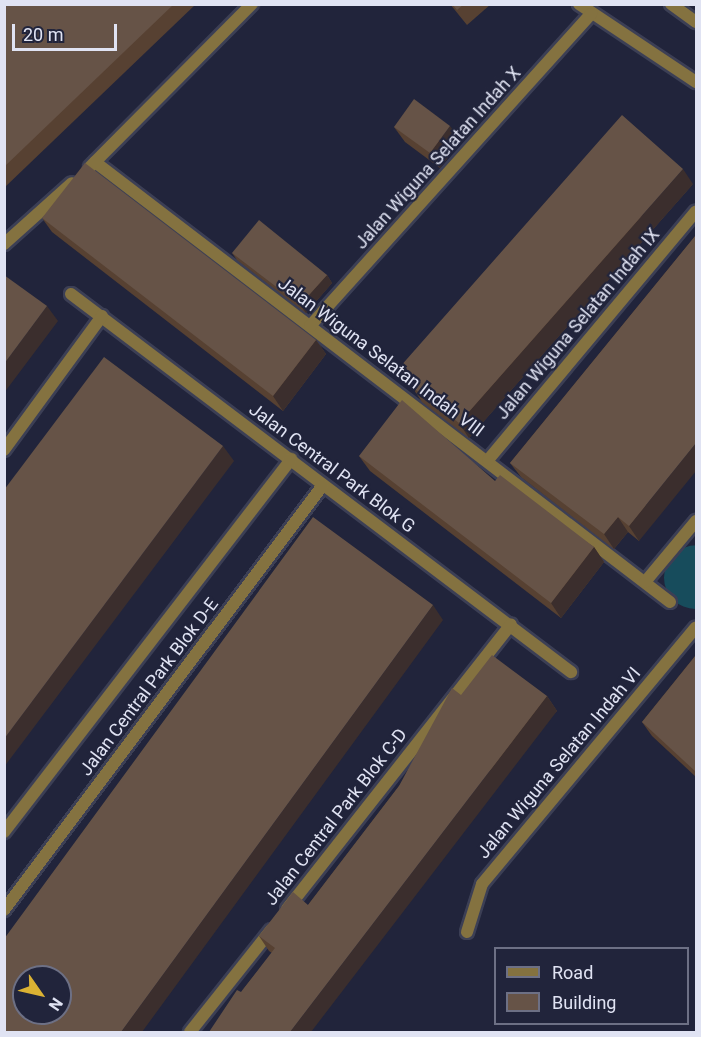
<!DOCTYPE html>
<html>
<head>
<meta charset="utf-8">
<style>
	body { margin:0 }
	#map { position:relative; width:701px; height:1037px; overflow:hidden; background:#21243b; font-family:Roboto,sans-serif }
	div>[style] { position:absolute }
	.river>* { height:63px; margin:-31.5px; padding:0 31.5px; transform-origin:31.5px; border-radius:31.5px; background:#174c5c }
	.roads { filter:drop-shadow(2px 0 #3c3f55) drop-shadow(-2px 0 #3c3f55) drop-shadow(0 2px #3c3f55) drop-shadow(0 -2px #3c3f55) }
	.minor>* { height:12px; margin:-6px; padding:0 6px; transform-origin:6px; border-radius:6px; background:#847240 }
	.wall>* { inset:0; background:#574132 }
	.shaded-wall>* { inset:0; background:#3b2e2d }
	.building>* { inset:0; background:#665347 }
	span { translate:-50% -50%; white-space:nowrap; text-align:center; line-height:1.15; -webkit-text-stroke:4.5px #21243b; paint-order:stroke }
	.street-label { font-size:18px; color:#e0e3f3 }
	.frame { position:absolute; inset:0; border:6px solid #e0e3f3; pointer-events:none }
	.legend { position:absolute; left:494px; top:947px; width:195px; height:78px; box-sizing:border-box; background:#21243b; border:2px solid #6d7085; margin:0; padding:8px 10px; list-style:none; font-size:18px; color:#e0e3f3 }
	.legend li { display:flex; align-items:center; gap:12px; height:30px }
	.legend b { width:30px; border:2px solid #6d7085 }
	.north { position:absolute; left:12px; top:965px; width:60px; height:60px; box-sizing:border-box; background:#21243b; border:2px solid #6d7085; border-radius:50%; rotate:124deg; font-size:16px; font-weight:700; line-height:24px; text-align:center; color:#e0e3f3 }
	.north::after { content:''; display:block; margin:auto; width:21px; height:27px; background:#dbb233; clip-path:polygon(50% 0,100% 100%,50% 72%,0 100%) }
	.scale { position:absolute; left:12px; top:24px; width:105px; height:27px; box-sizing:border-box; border:3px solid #e0e3f3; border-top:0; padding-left:8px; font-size:18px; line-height:21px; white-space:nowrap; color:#e0e3f3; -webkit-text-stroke:4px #21243b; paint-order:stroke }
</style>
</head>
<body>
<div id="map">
	<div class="river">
		<i style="left:695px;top:577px;width:1px;rotate:-45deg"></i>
	</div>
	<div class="roads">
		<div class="minor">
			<i style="left:579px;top:4px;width:141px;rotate:33.7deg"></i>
			<i style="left:671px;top:4px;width:31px;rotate:36deg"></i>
			<i style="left:95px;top:162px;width:724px;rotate:37.42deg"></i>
			<i style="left:90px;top:167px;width:230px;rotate:-45.2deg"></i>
			<i style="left:4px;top:244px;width:91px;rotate:-41.9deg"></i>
			<i style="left:71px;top:294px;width:627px;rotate:37.09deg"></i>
			<i style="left:310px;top:326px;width:421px;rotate:-48deg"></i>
			<i style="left:4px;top:450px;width:166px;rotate:-53.8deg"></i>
			<i style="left:488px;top:460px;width:324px;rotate:-50.1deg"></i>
			<i style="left:645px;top:582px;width:80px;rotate:-50.1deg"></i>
			<i style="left:4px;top:832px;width:471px;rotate:-52.4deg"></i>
			<i style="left:287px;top:909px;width:362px;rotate:-51.8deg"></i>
			<i style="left:4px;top:910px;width:531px;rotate:-53.11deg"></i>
			<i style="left:467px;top:932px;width:50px;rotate:-72.6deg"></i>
			<i style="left:482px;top:884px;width:334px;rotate:-50.2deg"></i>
			<i style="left:190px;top:1032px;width:130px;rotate:-51.5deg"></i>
		</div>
	</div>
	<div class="wall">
		<i style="clip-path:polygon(4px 4px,196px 4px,4px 188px)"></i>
		<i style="clip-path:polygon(450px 4px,491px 4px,467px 25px)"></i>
		<i style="clip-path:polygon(394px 127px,461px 140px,440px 168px,405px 142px)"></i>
		<i style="clip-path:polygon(693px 184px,469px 438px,422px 402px,412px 387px,413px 386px,410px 383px,399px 368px)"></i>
		<i style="clip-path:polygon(42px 218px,316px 340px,326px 354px,283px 411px,52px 232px)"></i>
		<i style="clip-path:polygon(696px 235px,639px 541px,628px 532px,614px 549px,521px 477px,510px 463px)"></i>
		<i style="clip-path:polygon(232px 253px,327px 275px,332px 283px,306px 313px,237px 260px)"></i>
		<i style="clip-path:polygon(359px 456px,495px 481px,594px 547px,604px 562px,561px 618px,370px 471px)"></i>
		<i style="clip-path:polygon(696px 655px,696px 777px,652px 736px,642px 722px)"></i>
		<i style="clip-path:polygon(461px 695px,547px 696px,557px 711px,241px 992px,272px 953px,269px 951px,259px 936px,308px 905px,399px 786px)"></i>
	</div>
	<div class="shaded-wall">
		<i style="clip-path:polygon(450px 126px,461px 140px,440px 168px,430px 153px)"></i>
		<i style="clip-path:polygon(683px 169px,693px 184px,469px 438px,459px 423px)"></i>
		<i style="clip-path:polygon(327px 275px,332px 283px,306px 313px,300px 305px)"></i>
		<i style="clip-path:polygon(47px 306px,58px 321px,4px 393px,4px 364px)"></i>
		<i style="clip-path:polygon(316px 340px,326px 354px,283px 411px,273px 396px)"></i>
		<i style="clip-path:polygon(696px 443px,696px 471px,639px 541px,629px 526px)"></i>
		<i style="clip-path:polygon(223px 446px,234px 461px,4px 767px,4px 739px)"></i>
		<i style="clip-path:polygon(618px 517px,628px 532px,614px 549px,604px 534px)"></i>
		<i style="clip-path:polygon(594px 547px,604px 562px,561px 618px,551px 603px)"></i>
		<i style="clip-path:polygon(433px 605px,443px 620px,142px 1032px,121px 1032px)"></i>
		<i style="clip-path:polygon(547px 696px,557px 711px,311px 1032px,290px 1032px)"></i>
	</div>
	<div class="building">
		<i style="clip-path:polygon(4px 4px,174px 4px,4px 167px)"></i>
		<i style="clip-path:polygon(452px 4px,464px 4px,457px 10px)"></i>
		<i style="clip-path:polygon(414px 99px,450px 126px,430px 153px,394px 127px)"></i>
		<i style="clip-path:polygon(622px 115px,683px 169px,459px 423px,412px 387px,416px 382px,399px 368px)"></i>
		<i style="clip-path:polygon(85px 163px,316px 340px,273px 396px,42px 218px)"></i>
		<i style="clip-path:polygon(259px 220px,327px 275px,300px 305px,232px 253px)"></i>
		<i style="clip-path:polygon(696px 235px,696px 443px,629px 526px,618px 517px,604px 534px,510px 463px)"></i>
		<i style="clip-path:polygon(4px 275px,47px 306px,4px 364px)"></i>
		<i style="clip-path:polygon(104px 357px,223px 446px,4px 739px,4px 490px)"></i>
		<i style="clip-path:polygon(402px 400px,495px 481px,500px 475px,594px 547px,551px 603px,359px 456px)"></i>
		<i style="clip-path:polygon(evenodd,313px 517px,433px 605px,121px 1032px,4px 1032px,4px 939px,313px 517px,24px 977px,60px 977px,60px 1013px,24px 1013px,24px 977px)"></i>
		<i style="clip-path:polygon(492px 655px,547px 696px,290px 1032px,209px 1032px,237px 990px,241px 992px,275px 948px,259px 936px,293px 892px,308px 905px,399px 786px,452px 688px,461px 695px)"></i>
		<i style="clip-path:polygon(696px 655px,696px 772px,642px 722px)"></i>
	</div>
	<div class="street-label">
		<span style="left:438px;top:158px;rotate:-48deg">Jalan Wiguna Selatan Indah X</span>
		<span style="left:578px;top:324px;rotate:-50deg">Jalan Wiguna Selatan Indah IX</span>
		<span style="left:381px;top:357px;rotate:37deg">Jalan Wiguna Selatan Indah VIII</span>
		<span style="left:332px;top:468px;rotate:37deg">Jalan Central Park Blok G</span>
		<span style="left:149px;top:687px;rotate:-53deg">Jalan Central Park Blok D-E</span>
		<span style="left:559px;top:763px;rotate:-50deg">Jalan Wiguna Selatan Indah VI</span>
		<span style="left:336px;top:817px;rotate:-52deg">Jalan Central Park Blok C-D</span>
	</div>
	<div class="frame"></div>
	<ul class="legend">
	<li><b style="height:8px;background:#847240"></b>Road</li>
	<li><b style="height:16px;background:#665347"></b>Building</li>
	</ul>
	<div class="north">N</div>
	<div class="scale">20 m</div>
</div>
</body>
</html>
